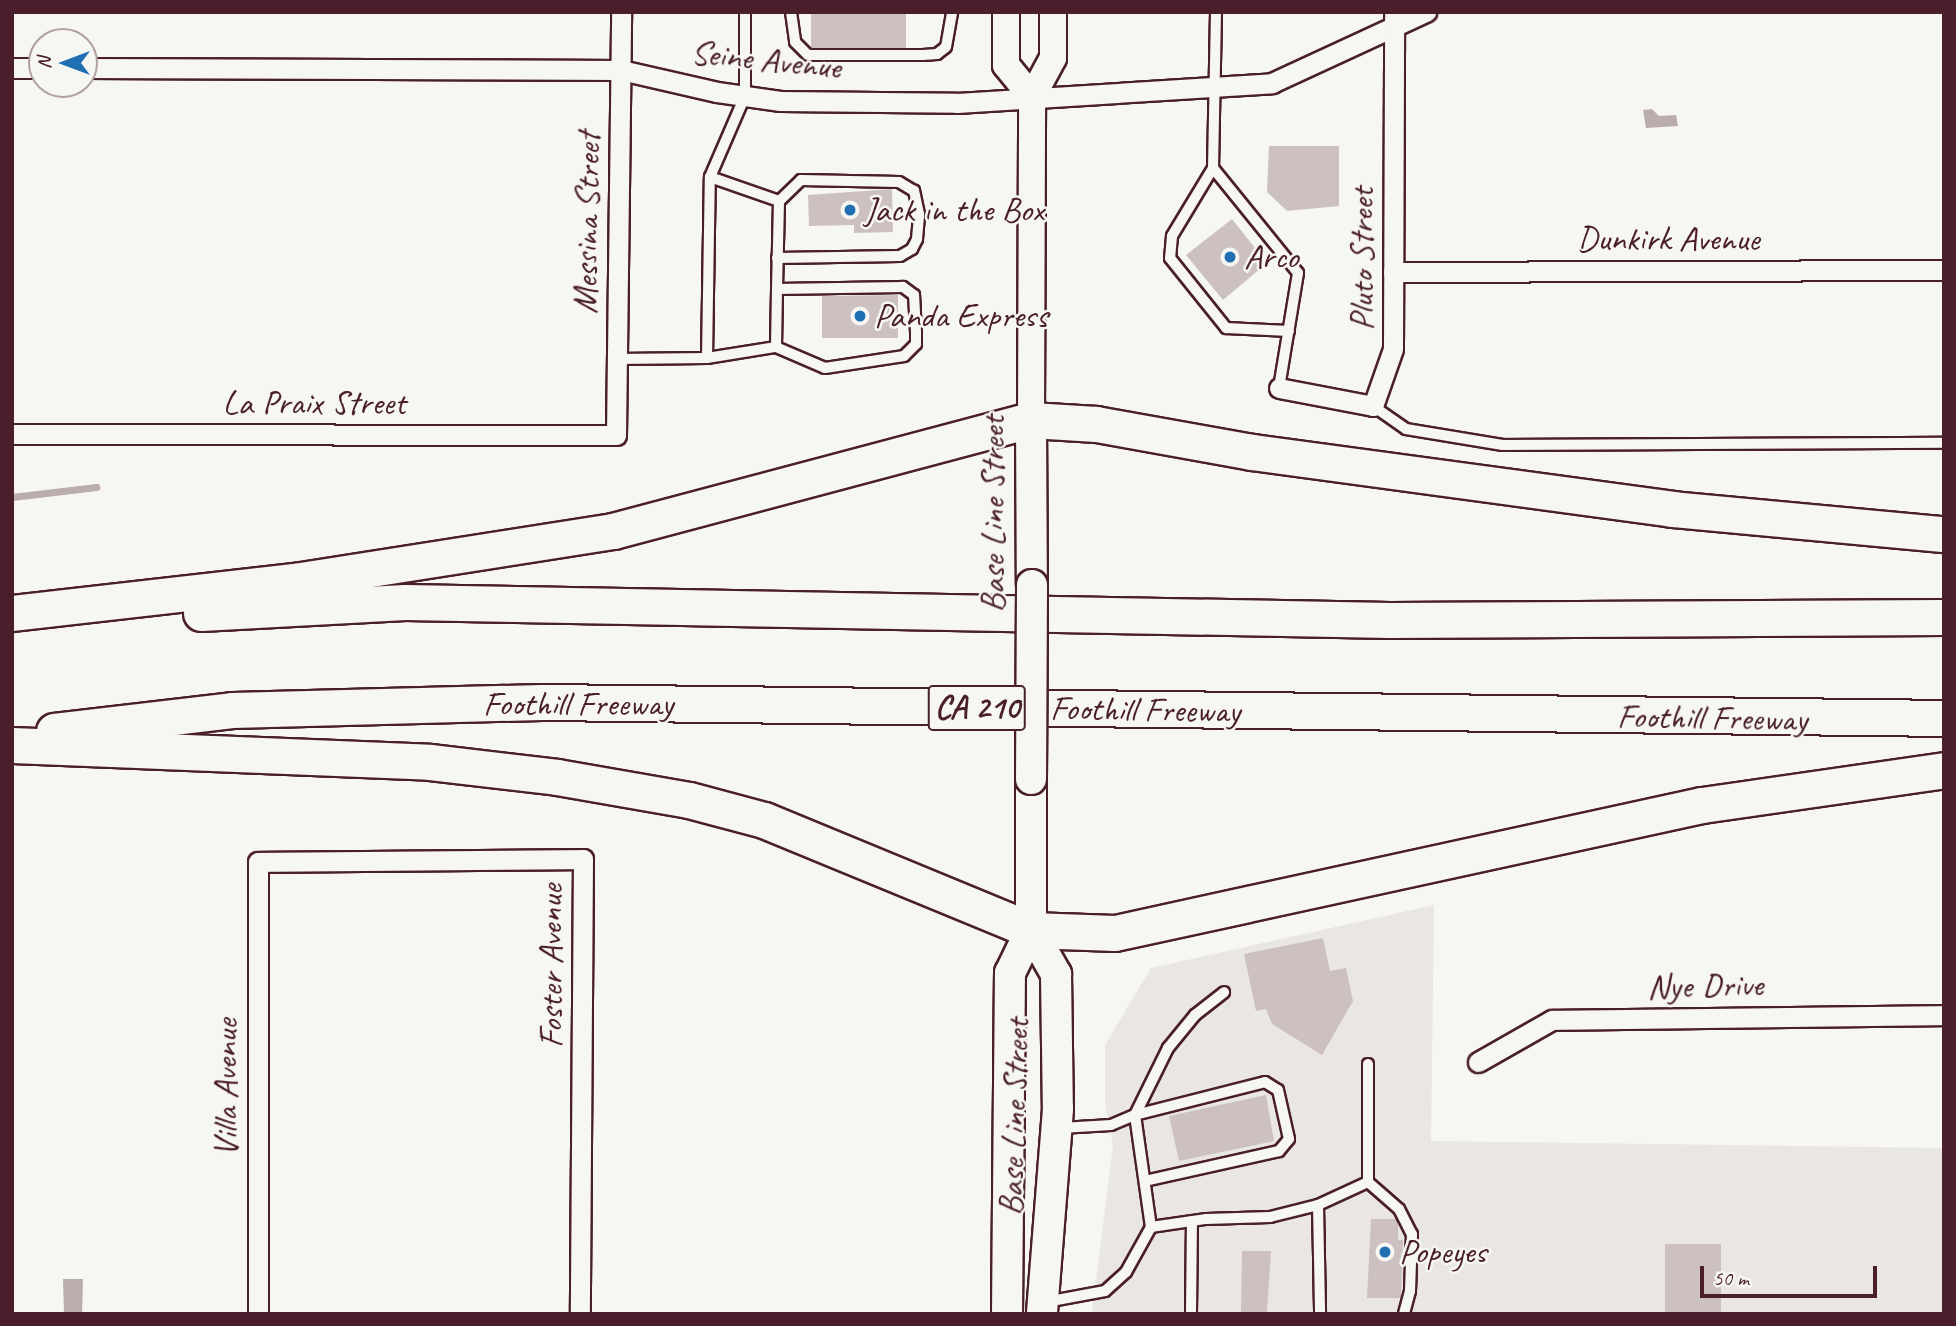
<!DOCTYPE html>
<html>
<head>
<meta charset="utf-8">
<style>
	body { margin:0 }
	#map { position:relative; width:1956px; height:1326px; overflow:hidden; background:#f6f6f2; font-family:Caveat,sans-serif }
	div>[style] { position:absolute }
	.built>* { inset:0; background:#e9e6e3 }
	.water>* { inset:0; background:#bbadae }
	.stream>* { height:7px; margin:-3.5px; padding:0 3.5px; transform-origin:3.5px; border-radius:3.5px; background:#bbadae }
	.building>* { inset:0; background:#ccc1c0 }
	.roads { filter:drop-shadow(2px 0 #4a1f2b) drop-shadow(-2px 0 #4a1f2b) drop-shadow(0 2px #4a1f2b) drop-shadow(0 -2px #4a1f2b) }
	.lane>* { height:10px; margin:-5px; padding:0 5px; transform-origin:5px; border-radius:5px; background:#f6f6f2 }
	.street>* { height:19px; margin:-9.5px; padding:0 9.5px; transform-origin:9.5px; border-radius:9.5px; background:#f6f6f2 }
	.secondary>* { height:26px; margin:-13px; padding:0 13px; transform-origin:13px; border-radius:13px; background:#f6f6f2 }
	.primary>* { height:30px; margin:-15px; padding:0 15px; transform-origin:15px; border-radius:15px; background:#f6f6f2 }
	.highway>* { height:35px; margin:-17.5px; padding:0 17.5px; transform-origin:17.5px; border-radius:17.5px; background:#f6f6f2 }
	.bridges { filter:drop-shadow(2px 0 #4a1f2b) drop-shadow(-2px 0 #4a1f2b) drop-shadow(0 2px #4a1f2b) drop-shadow(0 -2px #4a1f2b) }
	.primary-bridge>* { height:30px; margin:-15px; padding:0 15px; transform-origin:15px; border-radius:15px; background:#f6f6f2 }
	.dots>* { width:19px; height:19px; translate:-50% -50%; box-sizing:border-box; border:4px solid #f6f6f2; border-radius:50% }
	span { translate:-50% -50%; white-space:nowrap; text-align:center; line-height:1.15; -webkit-text-stroke:5px #f6f6f2; paint-order:stroke }
	.shield-label span { padding:2px 5px; background:#f6f6f2; border:2px solid; border-radius:5px; -webkit-text-stroke-width:0 }
	.shield-label { font-size:33px; color:#4a1f2b; font-weight:700 }
	.street-label { font-size:35px; color:#4a1f2b }
	.poi-label { font-size:35px; color:#4a1f2b }
	.left { translate:0 -50%; text-align:left }
	.frame { position:absolute; inset:0; border:14px solid #4a1f2b; pointer-events:none }
	.north { position:absolute; left:28px; top:28px; width:70px; height:70px; box-sizing:border-box; background:#f6f6f2; border:2px solid #b1a0a2; border-radius:50%; rotate:270deg; font-size:19px; font-weight:700; line-height:28px; text-align:center; color:#4a1f2b }
	.north::after { content:''; display:block; margin:auto; width:24px; height:32px; background:#1f6fb2; clip-path:polygon(50% 0,100% 100%,50% 72%,0 100%) }
	.scale { position:absolute; left:1700px; top:1266px; width:177px; height:32px; box-sizing:border-box; border:4px solid #4a1f2b; border-top:0; padding-left:9px; font-size:21px; line-height:24px; white-space:nowrap; color:#4a1f2b; -webkit-text-stroke:5px #f6f6f2; paint-order:stroke }
</style>
</head>
<body>
<div id="map">
	<div class="built">
		<i style="clip-path:polygon(1434px 905px,1431px 1141px,1944px 1148px,1944px 1314px,1092px 1314px,1113px 1145px,1105px 1102px,1105px 1045px,1151px 968px)"></i>
	</div>
	<div class="water">
		<i style="clip-path:polygon(1652px 109px,1659px 116px,1676px 115px,1678px 126px,1646px 128px,1643px 110px)"></i>
		<i style="clip-path:polygon(63px 1279px,83px 1279px,82px 1314px,64px 1314px)"></i>
	</div>
	<div class="stream">
		<i style="left:12px;top:497px;width:85px;rotate:-6.8deg"></i>
	</div>
	<div class="building">
		<i style="clip-path:polygon(811px 12px,906px 12px,906px 48px,811px 48px)"></i>
		<i style="clip-path:polygon(1269px 146px,1339px 146px,1339px 206px,1287px 211px,1267px 192px)"></i>
		<i style="clip-path:polygon(892px 189px,893px 232px,854px 233px,854px 225px,809px 226px,808px 195px)"></i>
		<i style="clip-path:polygon(1232px 219px,1267px 263px,1223px 300px,1186px 255px)"></i>
		<i style="clip-path:polygon(898px 295px,898px 338px,822px 338px,822px 296px)"></i>
		<i style="clip-path:polygon(1323px 938px,1330px 971px,1346px 968px,1353px 1001px,1322px 1055px,1272px 1024px,1266px 1009px,1256px 1011px,1244px 954px)"></i>
		<i style="clip-path:polygon(1266px 1095px,1274px 1141px,1179px 1161px,1169px 1116px)"></i>
		<i style="clip-path:polygon(1371px 1219px,1396px 1219px,1398px 1223px,1398px 1240px,1403px 1240px,1401px 1298px,1367px 1298px)"></i>
		<i style="clip-path:polygon(1665px 1244px,1721px 1244px,1721px 1314px,1665px 1314px)"></i>
		<i style="clip-path:polygon(1242px 1251px,1271px 1251px,1267px 1312px,1241px 1313px)"></i>
	</div>
	<div class="roads">
		<div class="lane">
			<i style="left:791px;top:12px;width:30px;rotate:82deg"></i>
			<i style="left:795px;top:42px;width:18px;rotate:45deg"></i>
			<i style="left:808px;top:55px;width:115px"></i>
			<i style="left:923px;top:55px;width:14px;rotate:-4deg"></i>
			<i style="left:937px;top:54px;width:11px;rotate:-38deg"></i>
			<i style="left:946px;top:47px;width:36px;rotate:-80deg"></i>
			<i style="left:1216px;top:12px;width:156px;rotate:91.1deg"></i>
			<i style="left:1213px;top:168px;width:135px;rotate:51deg"></i>
			<i style="left:1298px;top:273px;width:117px;rotate:99.4deg"></i>
			<i style="left:1213px;top:168px;width:79px;rotate:121.1deg"></i>
			<i style="left:1172px;top:236px;width:22px;rotate:95deg"></i>
			<i style="left:1170px;top:258px;width:90px;rotate:51.3deg"></i>
			<i style="left:1226px;top:328px;width:63px;rotate:2.7deg"></i>
			<i style="left:777px;top:258px;width:123px;rotate:-0.9deg"></i>
			<i style="left:900px;top:256px;width:14px;rotate:-30deg"></i>
			<i style="left:912px;top:249px;width:11px;rotate:-63deg"></i>
			<i style="left:917px;top:239px;width:25px;rotate:-85deg"></i>
			<i style="left:919px;top:214px;width:24px;rotate:-102deg"></i>
			<i style="left:914px;top:191px;width:17px;rotate:-149deg"></i>
			<i style="left:899px;top:182px;width:98px;rotate:-178.8deg"></i>
			<i style="left:801px;top:180px;width:30px;rotate:136deg"></i>
			<i style="left:776px;top:347px;width:53px;rotate:23.2deg"></i>
			<i style="left:825px;top:368px;width:80px;rotate:-8.6deg"></i>
			<i style="left:904px;top:356px;width:17px;rotate:-45deg"></i>
			<i style="left:916px;top:344px;width:12px;rotate:-90deg"></i>
			<i style="left:916px;top:332px;width:37px;rotate:-93deg"></i>
			<i style="left:914px;top:295px;width:14px;rotate:-144deg"></i>
			<i style="left:903px;top:287px;width:126px;rotate:179.1deg"></i>
			<i style="left:707px;top:358px;width:70px;rotate:-9.1deg"></i>
			<i style="left:776px;top:347px;width:58px;rotate:-89deg"></i>
			<i style="left:777px;top:289px;width:88px;rotate:-88.7deg"></i>
			<i style="left:779px;top:201px;width:73px;rotate:-160.8deg"></i>
			<i style="left:617px;top:359px;width:90px;rotate:-0.6deg"></i>
			<i style="left:707px;top:358px;width:181px;rotate:-89.1deg"></i>
			<i style="left:710px;top:177px;width:88px;rotate:-66.6deg"></i>
			<i style="left:745px;top:96px;width:84px;rotate:-90deg"></i>
			<i style="left:1373px;top:406px;width:40px;rotate:34.9deg"></i>
			<i style="left:1406px;top:429px;width:98px;rotate:9.4deg"></i>
			<i style="left:1503px;top:445px;width:441px;rotate:-0.3deg"></i>
			<i style="left:1135px;top:1115px;width:134px;rotate:-14.2deg"></i>
			<i style="left:1265px;top:1082px;width:15px;rotate:32deg"></i>
			<i style="left:1278px;top:1090px;width:50px;rotate:77.3deg"></i>
			<i style="left:1289px;top:1139px;width:16px;rotate:130deg"></i>
			<i style="left:1279px;top:1151px;width:137px;rotate:167.4deg"></i>
			<i style="left:1135px;top:1115px;width:75px;rotate:-63.8deg"></i>
			<i style="left:1168px;top:1048px;width:43px;rotate:-50.7deg"></i>
			<i style="left:1195px;top:1015px;width:37px;rotate:-38deg"></i>
			<i style="left:1061px;top:1128px;width:50px;rotate:-3.4deg"></i>
			<i style="left:1111px;top:1125px;width:26px;rotate:-23deg"></i>
			<i style="left:1135px;top:1115px;width:113px;rotate:81.9deg"></i>
			<i style="left:1368px;top:1182px;width:41px;rotate:41.1deg"></i>
			<i style="left:1399px;top:1209px;width:28px;rotate:63deg"></i>
			<i style="left:1412px;top:1234px;width:57px;rotate:92deg"></i>
			<i style="left:1410px;top:1291px;width:24px;rotate:105deg"></i>
			<i style="left:1318px;top:1205px;width:109px;rotate:88.9deg"></i>
			<i style="left:1046px;top:1302px;width:60px;rotate:-10.6deg"></i>
			<i style="left:1105px;top:1291px;width:28px;rotate:-42deg"></i>
			<i style="left:1126px;top:1272px;width:51px;rotate:-60.9deg"></i>
			<i style="left:1151px;top:1227px;width:56px;rotate:-8.3deg"></i>
			<i style="left:1206px;top:1219px;width:64px;rotate:-1.8deg"></i>
			<i style="left:1270px;top:1217px;width:49px;rotate:-14deg"></i>
			<i style="left:1318px;top:1205px;width:55px;rotate:-24.7deg"></i>
			<i style="left:1368px;top:1182px;width:118px;rotate:-90deg"></i>
			<i style="left:1191px;top:1313px;width:92px;rotate:-89.4deg"></i>
		</div>
		<div class="street">
			<i style="left:12px;top:68px;width:30px"></i>
			<i style="left:84px;top:68px;width:537px;rotate:0.21deg"></i>
			<i style="left:621px;top:70px;width:98px;rotate:12.9deg"></i>
			<i style="left:717px;top:92px;width:64px;rotate:8.1deg"></i>
			<i style="left:780px;top:101px;width:177px;rotate:0.6deg"></i>
			<i style="left:957px;top:103px;width:316px;rotate:-3.6deg"></i>
			<i style="left:1272px;top:83px;width:170px;rotate:-24.8deg"></i>
			<i style="left:1393px;top:272px;width:551px;rotate:-0.21deg"></i>
			<i style="left:1279px;top:388px;width:96px;rotate:10.8deg"></i>
			<i style="left:1373px;top:406px;width:60px;rotate:-70.7deg"></i>
			<i style="left:1393px;top:349px;width:336px;rotate:-89.8deg"></i>
			<i style="left:12px;top:434px;width:604px;rotate:0.09deg"></i>
			<i style="left:616px;top:435px;width:423px;rotate:-89.3deg"></i>
			<i style="left:1478px;top:1062px;width:85px;rotate:-29.6deg"></i>
			<i style="left:1552px;top:1020px;width:392px;rotate:-0.7deg"></i>
			<i style="left:258px;top:1314px;width:452px;rotate:-90deg"></i>
			<i style="left:258px;top:862px;width:325px;rotate:-0.5deg"></i>
			<i style="left:583px;top:859px;width:455px;rotate:90.4deg"></i>
		</div>
		<div class="secondary">
			<i style="left:1006px;top:12px;width:53px;rotate:90deg"></i>
			<i style="left:1006px;top:65px;width:41px;rotate:50.9deg"></i>
			<i style="left:1031px;top:420px;width:323px;rotate:-89.8deg"></i>
			<i style="left:1032px;top:97px;width:44px;rotate:-61.7deg"></i>
			<i style="left:1053px;top:58px;width:46px;rotate:-90deg"></i>
		</div>
		<div class="primary">
			<i style="left:1031px;top:420px;width:165px;rotate:89.7deg"></i>
			<i style="left:1031px;top:930px;width:51px;rotate:60.4deg"></i>
			<i style="left:1056px;top:974px;width:135px;rotate:89.2deg"></i>
			<i style="left:1058px;top:1109px;width:206px;rotate:94.5deg"></i>
			<i style="left:1007px;top:1314px;width:341px;rotate:-89.5deg"></i>
			<i style="left:1010px;top:973px;width:48px;rotate:-64deg"></i>
			<i style="left:1031px;top:930px;width:151px;rotate:-90deg"></i>
		</div>
		<div class="highway">
			<i style="left:12px;top:613px;width:284px;rotate:-6.5deg"></i>
			<i style="left:294px;top:581px;width:323px;rotate:-8.9deg"></i>
			<i style="left:613px;top:531px;width:432px;rotate:-14.9deg"></i>
			<i style="left:1031px;top:420px;width:65px;rotate:3.5deg"></i>
			<i style="left:1096px;top:424px;width:158px;rotate:10.2deg"></i>
			<i style="left:1252px;top:452px;width:424px;rotate:7.7deg"></i>
			<i style="left:1672px;top:509px;width:273px;rotate:5.3deg"></i>
			<i style="left:201px;top:613px;width:204px;rotate:-3.1deg"></i>
			<i style="left:405px;top:602px;width:985px;rotate:1.05deg"></i>
			<i style="left:1390px;top:620px;width:554px;rotate:-0.31deg"></i>
			<i style="left:54px;top:731px;width:179px;rotate:-6.7deg"></i>
			<i style="left:232px;top:710px;width:310px;rotate:-1.5deg"></i>
			<i style="left:542px;top:702px;width:1402px;rotate:0.65deg"></i>
			<i style="left:12px;top:745px;width:418px;rotate:2.3deg"></i>
			<i style="left:430px;top:762px;width:128px;rotate:6.7deg"></i>
			<i style="left:557px;top:777px;width:134px;rotate:9.9deg"></i>
			<i style="left:689px;top:800px;width:78px;rotate:14.9deg"></i>
			<i style="left:764px;top:820px;width:289px;rotate:22.4deg"></i>
			<i style="left:1031px;top:930px;width:84px;rotate:2deg"></i>
			<i style="left:1115px;top:933px;width:601px;rotate:-12.3deg"></i>
			<i style="left:1702px;top:805px;width:245px;rotate:-8.2deg"></i>
		</div>
	</div>
	<div class="bridges">
		<div class="primary-bridge">
			<i style="left:1031px;top:779px;width:194px;rotate:-89.7deg"></i>
		</div>
	</div>
	<div class="dots">
		<i style="left:850px;top:210px;background:#1f6fb2"></i>
		<i style="left:1230px;top:257px;background:#1f6fb2"></i>
		<i style="left:860px;top:316px;background:#1f6fb2"></i>
		<i style="left:1385px;top:1252px;background:#1f6fb2"></i>
	</div>
	<div class="shield-label">
		<span style="left:977px;top:708px">CA 210</span>
	</div>
	<div class="street-label">
		<span style="left:766px;top:60px;rotate:6deg">Seine Avenue</span>
		<span style="left:587px;top:223px;rotate:-89deg">Messina Street</span>
		<span style="left:1668px;top:239px">Dunkirk Avenue</span>
		<span style="left:1362px;top:259px;rotate:-90deg">Pluto Street</span>
		<span style="left:314px;top:403px">La Praix Street</span>
		<span style="left:993px;top:514px;rotate:-90deg">Base Line Street</span>
		<span style="left:578px;top:704px">Foothill Freeway</span>
		<span style="left:1145px;top:710px;rotate:1deg">Foothill Freeway</span>
		<span style="left:1712px;top:718px;rotate:1deg">Foothill Freeway</span>
		<span style="left:551px;top:966px;rotate:-90deg">Foster Avenue</span>
		<span style="left:1705px;top:986px;rotate:-1deg">Nye Drive</span>
		<span style="left:226px;top:1088px;rotate:-90deg">Villa Avenue</span>
		<span style="left:1014px;top:1117px;rotate:-88deg">Base Line Street</span>
	</div>
	<div class="poi-label">
		<span class="left" style="left:864px;top:210px">Jack in the Box</span>
		<span class="left" style="left:1244px;top:257px">Arco</span>
		<span class="left" style="left:874px;top:316px">Panda Express</span>
		<span class="left" style="left:1399px;top:1252px">Popeyes</span>
	</div>
	<div class="frame"></div>
	<div class="north">N</div>
	<div class="scale">50 m</div>
</div>
</body>
</html>
